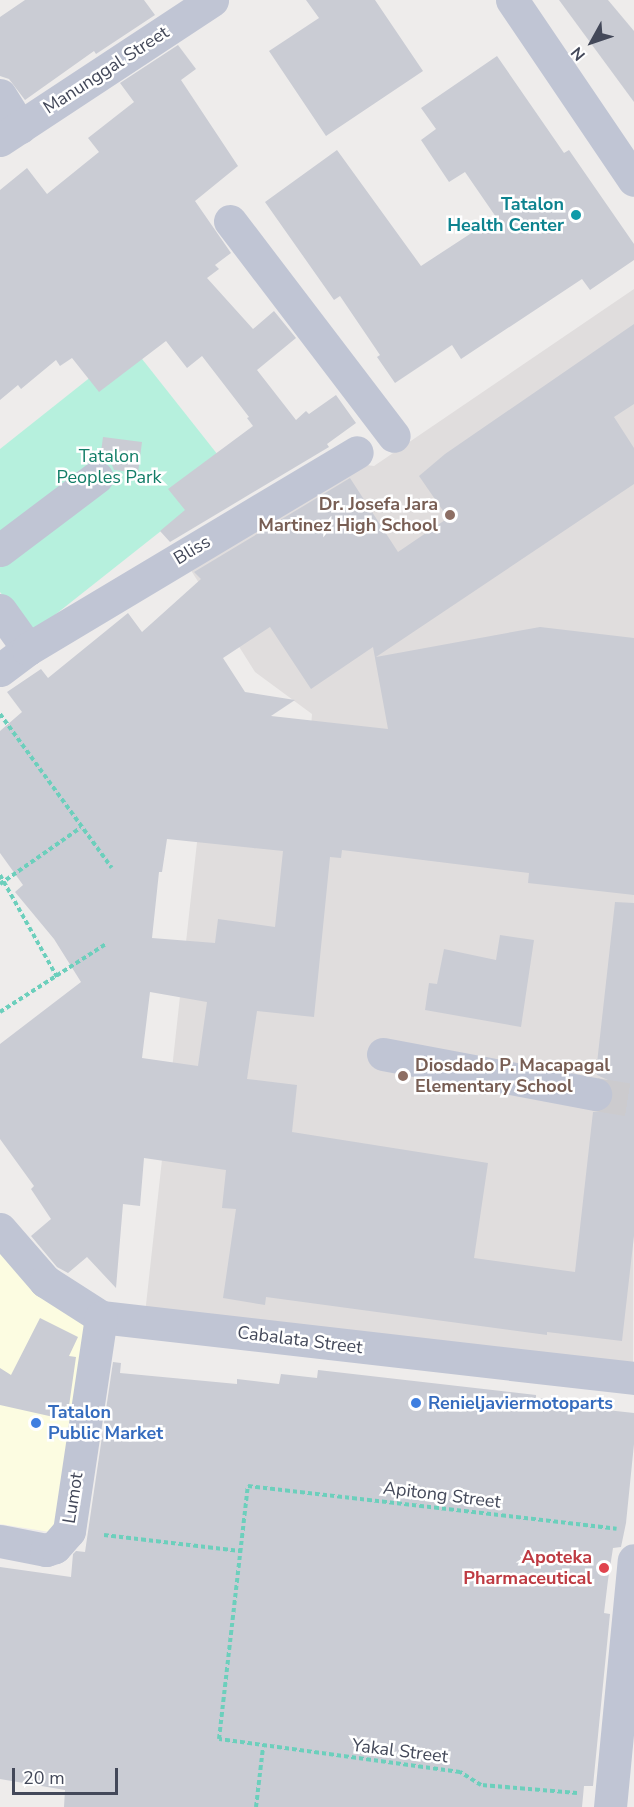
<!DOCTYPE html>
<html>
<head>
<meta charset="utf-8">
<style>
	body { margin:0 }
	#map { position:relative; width:634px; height:1807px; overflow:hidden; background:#eeeceb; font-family:"Nunito Sans",sans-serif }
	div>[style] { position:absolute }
	.commercial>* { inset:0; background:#fcfce1 }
	.education>* { inset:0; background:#e0dddd }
	.green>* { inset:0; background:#b6f0dd }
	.building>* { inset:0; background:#caccd4 }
	.minor-tunnel>* { height:33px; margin-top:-16.5px; transform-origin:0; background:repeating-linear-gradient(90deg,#cccbce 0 33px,transparent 0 49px) }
	.path>* { height:4px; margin-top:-2px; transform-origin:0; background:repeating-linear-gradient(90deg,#6ccfbc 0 4.5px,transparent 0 7.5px) }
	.minor>* { height:33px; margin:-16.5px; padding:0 16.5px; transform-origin:16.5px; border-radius:16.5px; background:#c0c5d4 }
	.dots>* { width:16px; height:16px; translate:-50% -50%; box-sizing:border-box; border:3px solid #fff; border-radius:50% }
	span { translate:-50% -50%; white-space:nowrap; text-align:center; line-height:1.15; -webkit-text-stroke:5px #fff; paint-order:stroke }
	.street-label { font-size:18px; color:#434859 }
	.culture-label { font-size:18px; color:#0d838f; font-weight:700 }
	.right { translate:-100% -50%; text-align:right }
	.park-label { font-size:18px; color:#127d67 }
	.education-label { font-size:18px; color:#785e54; font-weight:700 }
	.left { translate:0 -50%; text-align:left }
	.shop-label { font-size:18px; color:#366cbe; font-weight:700 }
	.health-label { font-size:18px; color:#be3a42; font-weight:700 }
	.north { position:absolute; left:562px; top:12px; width:60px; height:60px; -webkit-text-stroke:4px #fff; paint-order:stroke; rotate:230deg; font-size:16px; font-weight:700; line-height:24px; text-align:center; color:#434859 }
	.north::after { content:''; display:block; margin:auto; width:21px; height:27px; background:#434859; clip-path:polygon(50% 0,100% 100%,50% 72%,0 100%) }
	.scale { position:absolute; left:12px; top:1768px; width:106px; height:27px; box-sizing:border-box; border:3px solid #434859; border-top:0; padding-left:8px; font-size:18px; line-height:21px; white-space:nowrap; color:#434859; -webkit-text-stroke:4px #fff; paint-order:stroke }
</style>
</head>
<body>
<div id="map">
	<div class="commercial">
		<i style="clip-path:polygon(0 1249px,89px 1322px,56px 1533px,0 1524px)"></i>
	</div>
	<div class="education">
		<i style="clip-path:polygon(634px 289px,634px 835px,306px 795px,312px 714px,255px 672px,187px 564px,351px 463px,374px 466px)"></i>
		<i style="clip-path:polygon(203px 788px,634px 838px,633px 1371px,145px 1314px)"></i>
	</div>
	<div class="green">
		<i style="clip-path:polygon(131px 345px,233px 474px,32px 633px,0 592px,0 449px)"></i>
	</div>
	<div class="building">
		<i style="clip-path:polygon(25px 0,144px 0,155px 15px,96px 54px,94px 51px,25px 100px,9px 79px,0 76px,0 17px)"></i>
		<i style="clip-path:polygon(306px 0,375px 0,423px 71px,326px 136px,269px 51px,319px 18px)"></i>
		<i style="clip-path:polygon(559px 0,608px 0,634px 31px,634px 102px)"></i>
		<i style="clip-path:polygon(178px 45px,196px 69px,181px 80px,238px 166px,195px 201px,231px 253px,215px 265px,219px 269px,207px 278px,253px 329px,274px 311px,296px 338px,257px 370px,296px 420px,306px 411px,309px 414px,336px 395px,356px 423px,327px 444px,329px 447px,170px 542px,160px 531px,185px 510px,168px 489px,253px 426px,247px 418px,249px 417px,202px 356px,187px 368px,166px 341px,99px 392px,72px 358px,60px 366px,56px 360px,21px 389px,18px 385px,0 400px,0 190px,27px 168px,47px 194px,99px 152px,88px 138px,134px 102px,120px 83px)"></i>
		<i style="clip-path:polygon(497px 56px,564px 153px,569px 150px,634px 244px,634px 260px,590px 290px,582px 279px,461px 359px,452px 345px,395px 383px,377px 357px,380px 355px,340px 296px,334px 300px,265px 202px,337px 150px,421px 266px,496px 217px,465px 172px,449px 182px,421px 140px,436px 129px,421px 108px)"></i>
		<i style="clip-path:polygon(evenodd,634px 324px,634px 404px,614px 417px,634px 448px,634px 484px,376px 657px,540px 627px,634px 638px,634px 895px,528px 883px,529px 873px,342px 850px,341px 858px,330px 857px,314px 1017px,257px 1011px,247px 1079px,297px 1085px,292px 1132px,488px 1163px,474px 1258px,575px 1272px,593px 1112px,602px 1111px,609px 1107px,613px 1097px,612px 1087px,608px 1080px,597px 1075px,596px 1072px,615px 902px,634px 903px,634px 1236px,622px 1341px,547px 1332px,547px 1335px,266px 1297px,265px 1305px,223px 1298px,236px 1209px,222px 1208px,226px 1170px,144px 1158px,140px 1206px,123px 1204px,116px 1288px,87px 1257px,68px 1273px,57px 1267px,31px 1236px,51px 1219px,31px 1189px,34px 1186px,0 1139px,0 1044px,81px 982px,54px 939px,15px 892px,23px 885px,0 853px,0 731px,22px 712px,7px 692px,41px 669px,48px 678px,128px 613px,142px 632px,201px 579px,194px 572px,350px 478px,398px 552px,448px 518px,419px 476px,445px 454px,634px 324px,270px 627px,311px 689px,373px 647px,388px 729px,271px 716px,295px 700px,245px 692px,223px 658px,270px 627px,634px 324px,167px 839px,283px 851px,275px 927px,218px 919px,215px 943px,152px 938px,159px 872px,162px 872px,167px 839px,634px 324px,150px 992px,207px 1002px,198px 1066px,142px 1058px,150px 992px)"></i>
		<i style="clip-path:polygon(103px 437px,142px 442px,138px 473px,114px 470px,112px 465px,100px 459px)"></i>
		<i style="clip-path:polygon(500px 935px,534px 940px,521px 1027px,425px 1010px,429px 983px,437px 984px,444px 949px,496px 960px)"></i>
		<i style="clip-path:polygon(40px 1318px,78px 1337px,69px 1356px,76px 1357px,67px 1420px,0 1405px,0 1368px,11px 1375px)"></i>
		<i style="clip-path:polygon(113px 1362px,121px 1363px,120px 1373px,237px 1384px,237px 1379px,279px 1384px,281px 1374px,317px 1378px,318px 1370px,536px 1395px,536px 1398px,571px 1401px,570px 1406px,634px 1413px,634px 1444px,626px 1523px,621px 1547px,613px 1548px,608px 1580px,604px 1613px,610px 1614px,593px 1786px,584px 1786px,582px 1807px,64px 1807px,65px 1790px,0 1779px,0 1567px,71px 1577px,73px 1554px,76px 1551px,85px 1552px)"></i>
	</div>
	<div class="minor-tunnel">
		<i style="left:595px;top:1094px;width:39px;rotate:9deg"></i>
	</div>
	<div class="path">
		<i style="left:0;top:714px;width:190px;rotate:54deg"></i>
		<i style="left:0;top:875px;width:117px;rotate:60.8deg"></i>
		<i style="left:0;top:884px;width:98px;rotate:-35deg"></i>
		<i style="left:0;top:1012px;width:126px;rotate:-32.7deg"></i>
		<i style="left:104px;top:1535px;width:137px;rotate:6.7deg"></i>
		<i style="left:577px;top:1793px;width:96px;rotate:-175.2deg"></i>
		<i style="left:481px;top:1785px;width:25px;rotate:-148deg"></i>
		<i style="left:460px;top:1772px;width:243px;rotate:-172.2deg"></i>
		<i style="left:219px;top:1739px;width:255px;rotate:-83.5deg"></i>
		<i style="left:248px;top:1486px;width:371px;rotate:6.6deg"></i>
		<i style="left:256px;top:1807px;width:60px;rotate:-83.3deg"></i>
	</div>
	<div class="minor">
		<i style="left:512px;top:0;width:217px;rotate:55.9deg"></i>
		<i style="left:0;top:95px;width:38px;rotate:58deg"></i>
		<i style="left:0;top:140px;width:254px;rotate:-33.4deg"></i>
		<i style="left:230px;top:221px;width:270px;rotate:52.7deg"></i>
		<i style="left:0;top:550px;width:121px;rotate:-37deg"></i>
		<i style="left:0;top:610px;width:48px;rotate:54.3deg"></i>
		<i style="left:28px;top:649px;width:35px;rotate:143deg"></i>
		<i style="left:28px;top:649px;width:383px;rotate:-30.9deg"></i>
		<i style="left:383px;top:1054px;width:216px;rotate:10.7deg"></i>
		<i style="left:0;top:1229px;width:69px;rotate:49.1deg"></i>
		<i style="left:45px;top:1281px;width:67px;rotate:32.7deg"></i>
		<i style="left:101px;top:1317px;width:536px;rotate:6.53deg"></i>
		<i style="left:0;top:1541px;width:47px;rotate:11.1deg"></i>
		<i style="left:46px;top:1550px;width:9px;rotate:-18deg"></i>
		<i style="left:55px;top:1547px;width:21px;rotate:-49deg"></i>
		<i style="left:69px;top:1531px;width:216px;rotate:-81.5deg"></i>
		<i style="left:610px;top:1807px;width:248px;rotate:-84.5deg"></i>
	</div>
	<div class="dots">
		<i style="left:576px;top:215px;background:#0f9aa8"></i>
		<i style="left:450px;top:515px;background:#8d6e63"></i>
		<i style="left:403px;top:1076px;background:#8d6e63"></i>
		<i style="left:416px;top:1403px;background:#3f7fe0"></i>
		<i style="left:36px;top:1423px;background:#3f7fe0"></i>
		<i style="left:604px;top:1568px;background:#e0444e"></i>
	</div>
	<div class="street-label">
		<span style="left:106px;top:70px;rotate:-33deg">Manunggal Street</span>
		<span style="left:192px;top:550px;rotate:-31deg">Bliss</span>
		<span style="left:300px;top:1340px;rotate:7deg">Cabalata Street</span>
		<span style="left:442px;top:1495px;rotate:7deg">Apitong Street</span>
		<span style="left:73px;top:1498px;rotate:-81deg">Lumot</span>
		<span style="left:400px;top:1751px;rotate:7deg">Yakal Street</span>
	</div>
	<div class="culture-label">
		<span class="right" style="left:564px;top:215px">Tatalon<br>Health Center</span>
	</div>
	<div class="park-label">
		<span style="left:109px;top:467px">Tatalon<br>Peoples Park</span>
	</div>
	<div class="education-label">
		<span class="right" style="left:438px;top:515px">Dr. Josefa Jara<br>Martinez High School</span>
		<span class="left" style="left:415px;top:1076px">Diosdado P. Macapagal<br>Elementary School</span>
	</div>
	<div class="shop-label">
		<span class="left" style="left:428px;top:1403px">Renieljaviermotoparts</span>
		<span class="left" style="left:48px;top:1423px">Tatalon<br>Public Market</span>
	</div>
	<div class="health-label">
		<span class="right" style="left:592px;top:1568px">Apoteka<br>Pharmaceutical</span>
	</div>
	<div class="north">N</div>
	<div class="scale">20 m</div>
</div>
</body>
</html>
